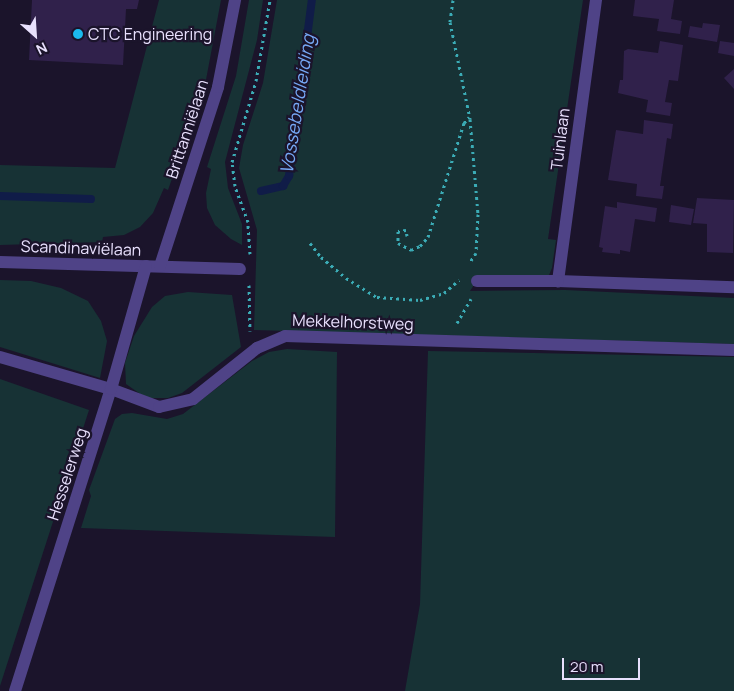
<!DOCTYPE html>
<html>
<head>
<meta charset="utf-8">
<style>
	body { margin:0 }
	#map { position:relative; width:734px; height:691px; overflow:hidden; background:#1b142b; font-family:Manrope,sans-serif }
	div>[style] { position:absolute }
	.green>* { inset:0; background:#173235 }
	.stream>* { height:8px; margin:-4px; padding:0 4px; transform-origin:4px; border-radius:4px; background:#101c48 }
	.building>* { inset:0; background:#30214b }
	.path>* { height:3px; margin-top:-1.5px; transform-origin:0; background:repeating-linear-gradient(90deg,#3bacb6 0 2.5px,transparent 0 6.5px) }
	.street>* { height:12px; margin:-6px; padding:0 6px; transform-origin:6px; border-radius:6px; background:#4f4387 }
	.dots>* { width:14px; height:14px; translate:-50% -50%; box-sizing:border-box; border:2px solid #1b142b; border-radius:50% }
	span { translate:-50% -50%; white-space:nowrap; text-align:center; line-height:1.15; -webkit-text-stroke:4.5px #1b142b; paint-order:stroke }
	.poi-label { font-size:16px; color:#e8e0fd }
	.left { translate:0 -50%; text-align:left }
	.street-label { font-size:16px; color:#e8e0fd }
	.water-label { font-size:18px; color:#76a8f5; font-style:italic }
	.north { position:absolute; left:10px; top:10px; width:50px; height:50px; -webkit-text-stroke:4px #1b142b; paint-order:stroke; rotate:154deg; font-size:14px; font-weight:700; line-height:20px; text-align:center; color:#e8e0fd }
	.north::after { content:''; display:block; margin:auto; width:18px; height:22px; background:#e8e0fd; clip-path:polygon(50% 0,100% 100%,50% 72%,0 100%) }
	.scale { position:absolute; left:562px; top:658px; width:78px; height:22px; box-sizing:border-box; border:2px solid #e8e0fd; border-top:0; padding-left:6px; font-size:15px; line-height:18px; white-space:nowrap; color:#e8e0fd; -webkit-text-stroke:4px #1b142b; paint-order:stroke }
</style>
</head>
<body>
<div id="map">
	<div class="green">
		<i style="clip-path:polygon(159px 0,221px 0,205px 85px,168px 190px,164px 188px,153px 213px,140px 227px,124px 235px,103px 237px,102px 242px,0 245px,0 165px,115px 168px)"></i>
		<i style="clip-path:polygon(249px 0,263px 0,257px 40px,225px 162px,228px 188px,242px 224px,242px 245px,231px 239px,215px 225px,207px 208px,206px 193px,211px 169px,207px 167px,236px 76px)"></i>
		<i style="clip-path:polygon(277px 0,583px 0,548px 239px,556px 240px,552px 268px,549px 275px,476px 282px,470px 291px,565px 290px,734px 298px,734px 344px,254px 330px,257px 230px,239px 168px,243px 145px,263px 83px)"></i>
		<i style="clip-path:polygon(0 280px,31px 281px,61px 288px,88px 301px,101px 321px,107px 341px,100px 378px,0 347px)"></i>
		<i style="clip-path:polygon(188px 292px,232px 295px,241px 347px,182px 393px,168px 398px,146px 398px,126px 384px,125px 363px,134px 336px,152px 307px,165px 296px)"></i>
		<i style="clip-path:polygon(287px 349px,337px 352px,335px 537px,81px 528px,91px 496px,89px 490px,115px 419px,122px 414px,132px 413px,167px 419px,183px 414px,252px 361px,269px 352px)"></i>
		<i style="clip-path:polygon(428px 351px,734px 357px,734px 691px,405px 691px,420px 604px)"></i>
		<i style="clip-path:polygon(0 379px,89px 410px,0 686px)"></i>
	</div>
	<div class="stream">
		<i style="left:261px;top:191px;width:23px;rotate:-13deg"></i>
		<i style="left:283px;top:186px;width:12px;rotate:-59deg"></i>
		<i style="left:289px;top:176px;width:177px;rotate:-82.6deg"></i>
		<i style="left:0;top:196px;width:91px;rotate:1.9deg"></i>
	</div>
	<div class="building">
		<i style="clip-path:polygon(32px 0,139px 0,137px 9px,126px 9px,123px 65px,29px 60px)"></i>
		<i style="clip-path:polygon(635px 0,674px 0,671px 19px,682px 21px,680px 34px,657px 31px,659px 19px,633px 16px)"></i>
		<i style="clip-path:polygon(703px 23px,720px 25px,717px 42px,688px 37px,690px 26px,702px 28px)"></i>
		<i style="clip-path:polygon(660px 41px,683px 45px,678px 81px,669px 80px,665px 102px,672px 103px,670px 116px,646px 112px,648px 100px,618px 93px,620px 80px,623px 80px,624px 51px,628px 49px,658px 53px)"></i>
		<i style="clip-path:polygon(720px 41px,734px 43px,734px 56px,718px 53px)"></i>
		<i style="clip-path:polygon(734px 69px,734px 89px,724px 78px)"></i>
		<i style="clip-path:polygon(644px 120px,673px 124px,671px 139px,667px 138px,660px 186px,664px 186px,662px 199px,636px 196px,637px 184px,608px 180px,616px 130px,643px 134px)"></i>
		<i style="clip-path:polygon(697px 198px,734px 200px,733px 253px,707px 252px,707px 224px,693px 223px)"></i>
		<i style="clip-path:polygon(617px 202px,657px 208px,655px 222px,635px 219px,630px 252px,620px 250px,620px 254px,602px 252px,603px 248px,599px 247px,605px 206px,617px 208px)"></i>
		<i style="clip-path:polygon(671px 205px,694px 209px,691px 225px,669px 222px)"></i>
	</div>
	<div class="path">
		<i style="left:453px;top:0;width:22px;rotate:98deg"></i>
		<i style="left:450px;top:22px;width:99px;rotate:78.3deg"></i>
		<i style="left:470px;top:119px;width:95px;rotate:85.2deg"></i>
		<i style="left:478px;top:214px;width:39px;rotate:93deg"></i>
		<i style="left:476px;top:253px;width:11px;rotate:124deg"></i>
		<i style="left:407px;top:236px;width:6px;rotate:-99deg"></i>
		<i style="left:406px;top:230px;width:8px;rotate:173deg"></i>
		<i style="left:398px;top:231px;width:12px;rotate:90deg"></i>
		<i style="left:398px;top:243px;width:15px;rotate:28deg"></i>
		<i style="left:411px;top:250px;width:10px;rotate:-24deg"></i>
		<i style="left:420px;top:246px;width:12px;rotate:-48deg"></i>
		<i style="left:428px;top:237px;width:120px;rotate:-72.5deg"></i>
		<i style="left:464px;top:123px;width:8px;rotate:-50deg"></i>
		<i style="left:310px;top:243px;width:18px;rotate:52deg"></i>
		<i style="left:321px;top:257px;width:33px;rotate:40deg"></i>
		<i style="left:346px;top:278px;width:36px;rotate:32deg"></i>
		<i style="left:377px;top:297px;width:43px;rotate:4deg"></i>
		<i style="left:420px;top:300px;width:25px;rotate:-16deg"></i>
		<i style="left:444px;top:293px;width:20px;rotate:-41deg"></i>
		<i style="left:250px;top:254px;width:32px;rotate:-94deg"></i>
		<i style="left:248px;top:222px;width:38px;rotate:-110deg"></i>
		<i style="left:235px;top:186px;width:24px;rotate:-97deg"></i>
		<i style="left:232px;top:162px;width:84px;rotate:-73.5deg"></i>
		<i style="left:256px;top:81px;width:82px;rotate:-80.2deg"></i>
		<i style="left:249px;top:285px;width:46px;rotate:88.8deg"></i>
		<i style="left:457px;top:323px;width:28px;rotate:-60deg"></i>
	</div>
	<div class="street">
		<i style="left:596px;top:0;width:284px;rotate:97.7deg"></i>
		<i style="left:558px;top:281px;width:176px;rotate:2deg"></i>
		<i style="left:0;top:262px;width:240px;rotate:1.7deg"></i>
		<i style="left:160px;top:266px;width:188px;rotate:-72deg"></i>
		<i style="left:218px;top:87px;width:89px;rotate:-78.9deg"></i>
		<i style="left:477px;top:281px;width:81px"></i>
		<i style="left:0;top:357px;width:116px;rotate:16.1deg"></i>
		<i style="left:111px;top:389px;width:51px;rotate:20.6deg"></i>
		<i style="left:159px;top:407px;width:35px;rotate:-13deg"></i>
		<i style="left:193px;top:399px;width:82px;rotate:-38.6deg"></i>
		<i style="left:257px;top:348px;width:30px;rotate:-23deg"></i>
		<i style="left:285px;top:336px;width:449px;rotate:1.8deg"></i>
		<i style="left:15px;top:691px;width:317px;rotate:-72.4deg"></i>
		<i style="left:111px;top:389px;width:128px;rotate:-74.1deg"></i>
	</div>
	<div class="dots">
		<i style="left:78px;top:34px;background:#1bbaee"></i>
	</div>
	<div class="poi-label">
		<span class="left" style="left:88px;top:34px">CTC Engineering</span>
	</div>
	<div class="street-label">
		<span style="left:187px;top:129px;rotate:-72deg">Brittanniëlaan</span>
		<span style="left:560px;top:139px;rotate:-83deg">Tuinlaan</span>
		<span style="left:81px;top:248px;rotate:2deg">Scandinaviëlaan</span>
		<span style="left:353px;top:322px;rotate:2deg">Mekkelhorstweg</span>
		<span style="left:67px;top:474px;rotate:-72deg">Hesselerweg</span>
	</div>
	<div class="water-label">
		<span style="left:297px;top:104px;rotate:-81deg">Vossebeldleiding</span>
	</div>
	<div class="north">N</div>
	<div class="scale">20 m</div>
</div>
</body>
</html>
